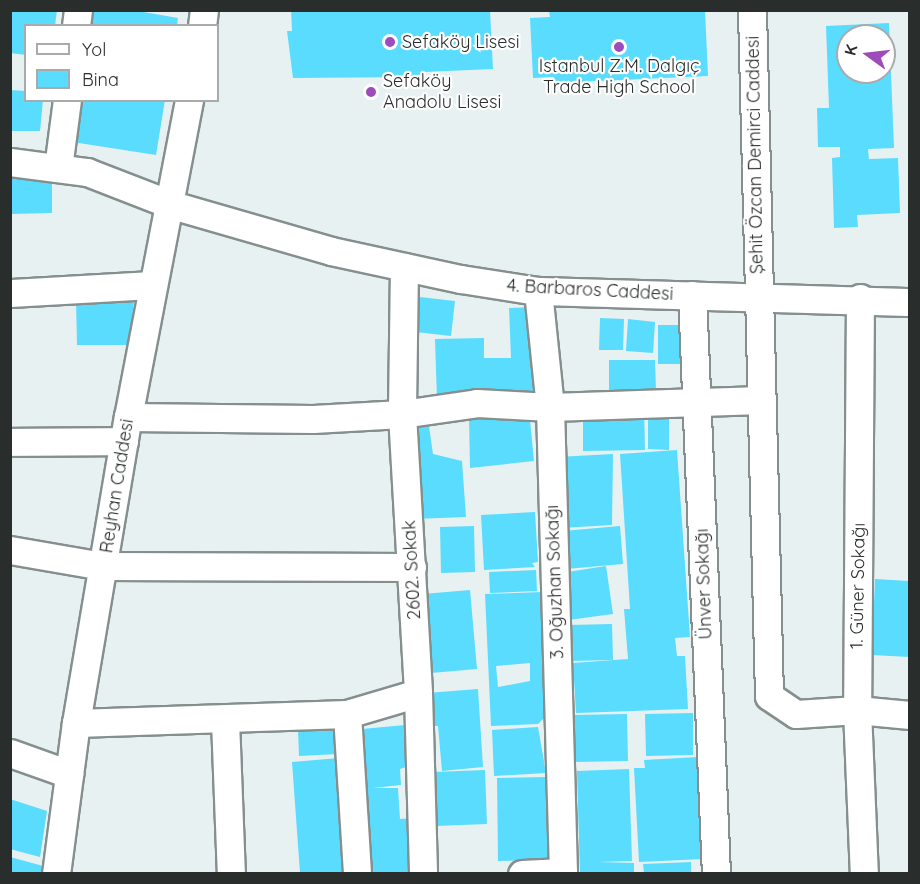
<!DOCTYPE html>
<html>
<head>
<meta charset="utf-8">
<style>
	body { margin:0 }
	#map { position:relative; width:920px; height:884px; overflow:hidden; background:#e7f1f1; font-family:Quicksand,sans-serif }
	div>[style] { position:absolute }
	.building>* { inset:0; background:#59dcfe }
	.roads { filter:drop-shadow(2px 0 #858f8e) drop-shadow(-2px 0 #858f8e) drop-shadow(0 2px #858f8e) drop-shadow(0 -2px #858f8e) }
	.minor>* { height:27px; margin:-13.5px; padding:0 13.5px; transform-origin:13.5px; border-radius:13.5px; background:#fff }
	.dots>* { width:16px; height:16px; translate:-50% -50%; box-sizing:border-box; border:3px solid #fff; border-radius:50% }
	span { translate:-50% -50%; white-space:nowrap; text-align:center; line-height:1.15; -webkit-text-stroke:4.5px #fff; paint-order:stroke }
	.poi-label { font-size:18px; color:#292d2c }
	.left { translate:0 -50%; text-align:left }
	.street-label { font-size:18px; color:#292d2c }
	.frame { position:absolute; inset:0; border:12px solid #292d2c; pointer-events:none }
	.legend { position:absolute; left:24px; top:24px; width:195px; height:78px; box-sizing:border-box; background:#fff; border:2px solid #a9abab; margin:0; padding:8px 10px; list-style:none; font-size:18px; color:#292d2c }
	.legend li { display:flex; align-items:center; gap:12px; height:30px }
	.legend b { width:30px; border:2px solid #a9abab }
	.north { position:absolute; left:836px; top:24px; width:60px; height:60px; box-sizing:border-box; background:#fff; border:2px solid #a9abab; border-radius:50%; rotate:285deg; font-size:16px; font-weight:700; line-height:24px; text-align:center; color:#292d2c }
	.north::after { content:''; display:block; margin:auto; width:21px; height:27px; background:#9d4cbb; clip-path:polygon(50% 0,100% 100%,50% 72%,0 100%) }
</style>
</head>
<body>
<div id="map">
	<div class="building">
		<i style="clip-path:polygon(10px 10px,57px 10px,55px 26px,26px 26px,26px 55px,10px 53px)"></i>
		<i style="clip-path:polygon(87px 10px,132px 10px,178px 18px,177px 26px,84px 26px)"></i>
		<i style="clip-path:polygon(291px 10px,490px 10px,493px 69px,424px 72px,424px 77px,293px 78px,287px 31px,292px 31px)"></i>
		<i style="clip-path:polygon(560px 10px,705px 10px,708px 76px,555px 83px,554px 77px,533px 78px,530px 18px,550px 17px,549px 11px)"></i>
		<i style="clip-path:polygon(evenodd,889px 23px,894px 148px,868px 149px,869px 159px,898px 158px,900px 213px,857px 215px,858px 227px,834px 228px,832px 158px,840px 157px,840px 147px,818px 147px,817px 108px,829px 108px,826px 26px,889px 23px,848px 36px,884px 36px,884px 72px,848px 72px,848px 36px)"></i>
		<i style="clip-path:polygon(10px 90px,26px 91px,26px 100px,43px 100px,40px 131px,10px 131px)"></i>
		<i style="clip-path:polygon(72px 100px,165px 100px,156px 155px,66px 141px)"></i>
		<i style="clip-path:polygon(10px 172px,52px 175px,52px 213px,10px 214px)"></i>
		<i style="clip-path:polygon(411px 296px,455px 301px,451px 336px,407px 331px)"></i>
		<i style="clip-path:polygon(76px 298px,134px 301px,129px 345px,77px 345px)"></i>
		<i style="clip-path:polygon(537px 307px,540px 397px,437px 400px,435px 339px,484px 338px,484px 358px,511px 358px,509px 308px)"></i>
		<i style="clip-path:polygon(600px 318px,624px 319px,623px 350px,599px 350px)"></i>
		<i style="clip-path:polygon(628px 319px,655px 322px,653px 353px,626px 351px)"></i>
		<i style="clip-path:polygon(658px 325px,685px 325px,686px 364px,658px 364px)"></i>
		<i style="clip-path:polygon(609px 360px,655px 360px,656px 392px,609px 393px)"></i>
		<i style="clip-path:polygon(583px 407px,644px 407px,645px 450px,583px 451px)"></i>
		<i style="clip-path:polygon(529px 410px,534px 461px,470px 468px,469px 415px)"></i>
		<i style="clip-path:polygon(648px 414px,669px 415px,669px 450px,648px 449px)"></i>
		<i style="clip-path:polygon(409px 426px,429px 426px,433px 454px,462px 461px,466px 517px,414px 519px)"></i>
		<i style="clip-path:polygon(677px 450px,690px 637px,675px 638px,677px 656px,685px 656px,688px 709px,576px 713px,573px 663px,628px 659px,624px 609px,630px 609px,620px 454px)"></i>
		<i style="clip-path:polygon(613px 454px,612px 525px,561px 528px,557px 457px)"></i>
		<i style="clip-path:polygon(535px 512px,538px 562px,532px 563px,535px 567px,484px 570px,481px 515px)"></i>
		<i style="clip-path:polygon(474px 526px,475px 572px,441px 573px,440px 527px)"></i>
		<i style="clip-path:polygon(620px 526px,623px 564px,566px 569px,563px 531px)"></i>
		<i style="clip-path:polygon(606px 566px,613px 614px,568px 620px,561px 573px)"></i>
		<i style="clip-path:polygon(536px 570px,537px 591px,490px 593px,489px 572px)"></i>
		<i style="clip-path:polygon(875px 579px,909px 581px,909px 657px,872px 655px)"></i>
		<i style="clip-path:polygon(470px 590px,477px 669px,431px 673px,423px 594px)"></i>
		<i style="clip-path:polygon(evenodd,543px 592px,548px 714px,538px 724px,491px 726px,485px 594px,543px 592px,530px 663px,530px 681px,498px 687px,496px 666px,530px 663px)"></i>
		<i style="clip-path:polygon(612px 624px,613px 660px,569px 661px,569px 625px)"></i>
		<i style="clip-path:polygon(478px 689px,483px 767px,442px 771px,438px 726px,430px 726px,427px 693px)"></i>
		<i style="clip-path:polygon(693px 713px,693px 755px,646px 756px,645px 714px)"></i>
		<i style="clip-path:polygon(627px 714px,628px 761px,575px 762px,574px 715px)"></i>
		<i style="clip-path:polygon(405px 725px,409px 766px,400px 769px,401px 785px,373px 788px,398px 788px,400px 819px,413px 818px,417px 873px,372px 873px,362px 729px)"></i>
		<i style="clip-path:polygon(336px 726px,338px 754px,299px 756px,298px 728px)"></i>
		<i style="clip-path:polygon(538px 727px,546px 773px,494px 776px,492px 730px)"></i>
		<i style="clip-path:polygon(698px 757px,703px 859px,639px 862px,634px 768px,645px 768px,644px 760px)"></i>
		<i style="clip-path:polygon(339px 758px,347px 873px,300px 873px,292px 762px)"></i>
		<i style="clip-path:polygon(629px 769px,632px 861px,598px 862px,634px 863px,634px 873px,580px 873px,577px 771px)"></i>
		<i style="clip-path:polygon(485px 770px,487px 824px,436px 826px,434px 772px)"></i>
		<i style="clip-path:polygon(547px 777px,548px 860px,498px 861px,497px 778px)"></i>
		<i style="clip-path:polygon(10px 799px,47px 811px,40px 857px,10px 849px)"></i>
		<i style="clip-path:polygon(10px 857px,47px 867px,45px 873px,10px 873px)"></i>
		<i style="clip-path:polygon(691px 862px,691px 873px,644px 873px,643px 864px)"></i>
	</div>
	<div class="roads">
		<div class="minor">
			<i style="left:752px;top:10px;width:686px;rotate:88.58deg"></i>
			<i style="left:769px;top:696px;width:32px;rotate:34deg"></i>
			<i style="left:796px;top:714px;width:61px;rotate:-3.8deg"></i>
			<i style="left:857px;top:710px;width:53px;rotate:5.4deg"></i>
			<i style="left:76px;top:26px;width:16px;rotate:-83deg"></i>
			<i style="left:202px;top:26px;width:16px;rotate:-83deg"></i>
			<i style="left:10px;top:162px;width:78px;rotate:7.4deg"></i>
			<i style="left:87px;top:172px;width:91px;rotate:21.2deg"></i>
			<i style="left:172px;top:205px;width:166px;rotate:16.1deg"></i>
			<i style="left:331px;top:251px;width:133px;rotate:12.2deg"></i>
			<i style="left:461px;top:279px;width:78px;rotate:8.9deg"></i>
			<i style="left:538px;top:291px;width:372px;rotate:1.7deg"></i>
			<i style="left:58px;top:168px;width:69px;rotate:-82.5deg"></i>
			<i style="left:404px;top:267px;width:147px;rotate:90.8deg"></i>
			<i style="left:402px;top:414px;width:279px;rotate:86.7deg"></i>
			<i style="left:418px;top:693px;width:181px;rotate:88.4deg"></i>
			<i style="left:538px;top:291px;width:117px;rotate:84.1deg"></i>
			<i style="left:550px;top:407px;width:467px;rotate:88.4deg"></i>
			<i style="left:10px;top:293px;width:142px;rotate:-3.2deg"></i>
			<i style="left:692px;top:295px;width:579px;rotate:87.63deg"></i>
			<i style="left:860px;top:298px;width:412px;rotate:90.4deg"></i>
			<i style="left:857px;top:710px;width:164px;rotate:87.6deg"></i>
			<i style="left:128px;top:417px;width:185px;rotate:0.6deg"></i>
			<i style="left:313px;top:419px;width:89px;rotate:-3.2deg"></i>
			<i style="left:402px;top:414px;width:76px;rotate:-8.3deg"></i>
			<i style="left:477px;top:403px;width:73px;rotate:3.1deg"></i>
			<i style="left:550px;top:407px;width:212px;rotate:-1.9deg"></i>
			<i style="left:10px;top:442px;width:114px;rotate:-0.5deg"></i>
			<i style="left:10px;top:550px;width:94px;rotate:9.8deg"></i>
			<i style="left:103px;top:566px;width:309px;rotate:0.2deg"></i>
			<i style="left:347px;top:714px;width:160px;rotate:86.4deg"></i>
			<i style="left:225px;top:720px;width:154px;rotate:87.8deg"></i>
			<i style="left:76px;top:723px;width:271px;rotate:-1.9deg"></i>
			<i style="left:347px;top:714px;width:74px;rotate:-16.5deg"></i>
			<i style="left:10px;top:753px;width:63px;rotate:19.6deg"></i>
			<i style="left:56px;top:874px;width:152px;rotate:-82.5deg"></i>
			<i style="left:76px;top:723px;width:310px;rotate:-80.4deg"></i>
			<i style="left:128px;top:417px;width:323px;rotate:-79.1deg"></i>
			<i style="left:522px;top:874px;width:41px;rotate:-2.8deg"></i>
		</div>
	</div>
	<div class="dots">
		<i style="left:390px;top:42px;background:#9d4cbb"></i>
		<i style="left:619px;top:47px;background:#9d4cbb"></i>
		<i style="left:371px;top:92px;background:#9d4cbb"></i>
	</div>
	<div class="poi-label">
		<span class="left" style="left:402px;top:42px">Sefaköy Lisesi</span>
		<span style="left:619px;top:77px">Istanbul Z.M. Dalgıç<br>Trade High School</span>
		<span class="left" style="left:383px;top:92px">Sefaköy<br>Anadolu Lisesi</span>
	</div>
	<div class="street-label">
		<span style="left:755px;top:155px;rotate:-91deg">Şehit Özcan Demirci Caddesi</span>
		<span style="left:590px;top:290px;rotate:3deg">4. Barbaros Caddesi</span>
		<span style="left:117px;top:486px;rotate:-81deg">Reyhan Caddesi</span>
		<span style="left:412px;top:570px;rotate:-93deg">2602. Sokak</span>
		<span style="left:555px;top:582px;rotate:-92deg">3. Oğuzhan Sokağı</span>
		<span style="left:704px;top:584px;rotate:-92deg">Ünver Sokağı</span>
		<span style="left:858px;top:586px;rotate:-89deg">1. Güner Sokağı</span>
	</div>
	<div class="frame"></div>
	<ul class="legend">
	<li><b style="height:8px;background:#fff"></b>Yol</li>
	<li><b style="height:16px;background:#59dcfe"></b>Bina</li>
	</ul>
	<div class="north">K</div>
</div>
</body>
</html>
